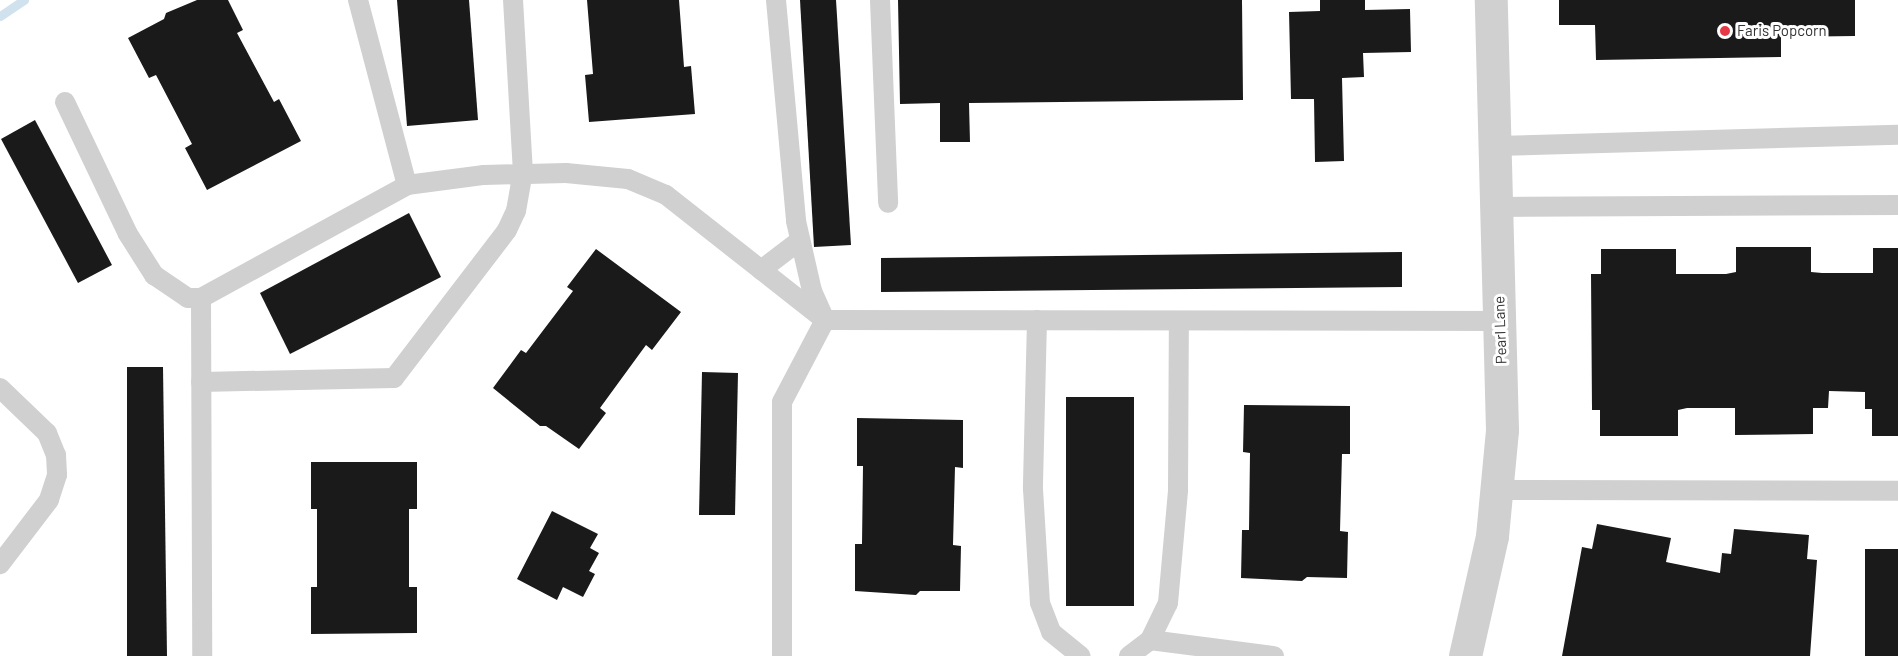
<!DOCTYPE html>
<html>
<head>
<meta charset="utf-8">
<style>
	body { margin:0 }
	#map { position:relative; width:1898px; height:656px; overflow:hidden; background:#fff; font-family:Barlow,sans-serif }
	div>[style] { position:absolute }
	.stream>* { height:9px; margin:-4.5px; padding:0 4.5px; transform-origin:4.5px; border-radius:4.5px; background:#cfe2ee }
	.building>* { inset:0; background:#1a1a1a }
	.service>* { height:20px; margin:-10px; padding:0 10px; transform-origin:10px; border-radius:10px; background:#d0d0d0 }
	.minor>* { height:33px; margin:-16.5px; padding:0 16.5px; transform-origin:16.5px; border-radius:16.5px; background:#d0d0d0 }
	.dots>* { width:16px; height:16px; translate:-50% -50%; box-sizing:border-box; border:3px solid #fff; border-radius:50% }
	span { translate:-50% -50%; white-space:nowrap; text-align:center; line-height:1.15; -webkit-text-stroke:6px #fff; paint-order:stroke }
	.poi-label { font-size:15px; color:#333 }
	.left { translate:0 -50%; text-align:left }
	.street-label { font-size:15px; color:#333 }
</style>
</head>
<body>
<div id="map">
	<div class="stream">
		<i style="left:0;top:16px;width:29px;rotate:-34deg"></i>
	</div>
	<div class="building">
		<i style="clip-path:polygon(197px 0,228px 0,243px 30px,237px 33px,274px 102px,279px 99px,301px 141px,207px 190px,185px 148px,192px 144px,156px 75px,149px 78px,128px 38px,164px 19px,166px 13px)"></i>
		<i style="clip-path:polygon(397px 0,469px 0,478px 120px,407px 126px)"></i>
		<i style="clip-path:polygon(587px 0,679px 0,684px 67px,691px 66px,695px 114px,589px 122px,585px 75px,593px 74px)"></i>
		<i style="clip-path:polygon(800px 0,836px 0,851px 245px,814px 247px)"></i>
		<i style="clip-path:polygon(898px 0,1242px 0,1243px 100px,969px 103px,970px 142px,940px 142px,940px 103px,900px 104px)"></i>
		<i style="clip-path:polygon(1320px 0,1365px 0,1365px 10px,1410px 9px,1411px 52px,1363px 53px,1364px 77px,1342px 78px,1344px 161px,1315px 162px,1314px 99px,1291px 99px,1289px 12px,1320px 11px)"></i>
		<i style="clip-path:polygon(1559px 0,1855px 0,1855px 36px,1781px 37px,1781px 57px,1596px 60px,1595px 25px,1559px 25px)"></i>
		<i style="clip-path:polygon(35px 120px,112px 265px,78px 283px,1px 139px)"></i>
		<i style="clip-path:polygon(409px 213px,441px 277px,290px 354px,260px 293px)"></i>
		<i style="clip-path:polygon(1736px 247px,1811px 247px,1811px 272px,1822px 273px,1873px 273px,1873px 248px,1898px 248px,1898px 436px,1872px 436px,1872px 409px,1865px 409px,1865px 392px,1829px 391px,1828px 408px,1813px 408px,1813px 434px,1735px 435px,1735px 408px,1687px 408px,1678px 410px,1678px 436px,1600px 436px,1600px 410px,1592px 410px,1591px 274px,1601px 274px,1601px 249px,1676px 249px,1676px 274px,1726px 274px,1736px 272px)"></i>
		<i style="clip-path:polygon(596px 249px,681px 312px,652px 350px,646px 345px,600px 408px,606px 413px,579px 449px,546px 426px,540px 426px,493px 388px,521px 350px,526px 353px,573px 291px,567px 287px)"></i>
		<i style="clip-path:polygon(1402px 252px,1402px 287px,881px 292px,881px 258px)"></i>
		<i style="clip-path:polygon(127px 367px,163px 367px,167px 656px,127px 656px)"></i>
		<i style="clip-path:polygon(702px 372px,738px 373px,735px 515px,699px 515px)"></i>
		<i style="clip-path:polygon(1066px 397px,1134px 397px,1134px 606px,1066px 606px)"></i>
		<i style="clip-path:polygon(1244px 405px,1350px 406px,1350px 454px,1342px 454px,1340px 531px,1348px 532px,1347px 578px,1307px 577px,1302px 581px,1241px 578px,1242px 530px,1249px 530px,1250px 453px,1243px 452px)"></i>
		<i style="clip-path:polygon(857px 418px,963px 420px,963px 468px,955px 467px,953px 545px,961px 546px,960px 591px,920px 591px,916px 595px,855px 591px,855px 544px,862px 544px,863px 466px,857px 466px)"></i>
		<i style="clip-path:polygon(311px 462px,417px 462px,417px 509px,409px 509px,409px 587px,417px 587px,417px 633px,311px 634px,311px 587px,317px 587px,317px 509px,311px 509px)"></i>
		<i style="clip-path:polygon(552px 511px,598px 534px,590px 548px,599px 553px,589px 571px,595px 574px,583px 597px,563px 587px,557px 600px,517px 579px)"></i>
		<i style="clip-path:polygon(1597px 524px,1671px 538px,1666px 562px,1720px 573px,1722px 553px,1731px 554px,1734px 529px,1809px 535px,1807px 559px,1817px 560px,1810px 656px,1562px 656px,1582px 547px,1592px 549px)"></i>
		<i style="clip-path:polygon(1865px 549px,1898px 549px,1898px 656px,1865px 656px)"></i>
	</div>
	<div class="service">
		<i style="left:358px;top:0;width:191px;rotate:75.2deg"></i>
		<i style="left:776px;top:0;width:222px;rotate:84.8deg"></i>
		<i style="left:796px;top:221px;width:72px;rotate:77.1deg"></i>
		<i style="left:812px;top:291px;width:30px;rotate:66deg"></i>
		<i style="left:880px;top:0;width:203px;rotate:87.7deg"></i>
		<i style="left:65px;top:102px;width:146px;rotate:64.5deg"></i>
		<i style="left:128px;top:234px;width:49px;rotate:57.6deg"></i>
		<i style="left:154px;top:275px;width:41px;rotate:34.1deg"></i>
		<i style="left:188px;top:298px;width:13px"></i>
		<i style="left:201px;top:298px;width:235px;rotate:-28.7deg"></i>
		<i style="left:407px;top:185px;width:78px;rotate:-7.4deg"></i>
		<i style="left:484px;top:175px;width:82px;rotate:-1.4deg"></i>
		<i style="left:566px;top:173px;width:62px;rotate:5.5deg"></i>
		<i style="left:628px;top:179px;width:41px;rotate:22.8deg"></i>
		<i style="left:666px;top:195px;width:202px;rotate:38.2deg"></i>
		<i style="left:1495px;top:146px;width:403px;rotate:-1.6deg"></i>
		<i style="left:1497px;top:207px;width:401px;rotate:-0.3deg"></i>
		<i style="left:761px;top:270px;width:48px;rotate:-37.3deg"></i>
		<i style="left:201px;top:298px;width:358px;rotate:89.8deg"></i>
		<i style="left:1037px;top:320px;width:169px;rotate:91.4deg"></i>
		<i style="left:1033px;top:489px;width:114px;rotate:86.5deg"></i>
		<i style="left:1040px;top:603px;width:31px;rotate:69deg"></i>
		<i style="left:1051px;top:632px;width:38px;rotate:39deg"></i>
		<i style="left:201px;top:382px;width:193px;rotate:-1.2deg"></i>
		<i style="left:394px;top:378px;width:186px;rotate:-52.6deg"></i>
		<i style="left:507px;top:230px;width:21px;rotate:-65deg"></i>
		<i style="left:516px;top:211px;width:39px;rotate:-80deg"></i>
		<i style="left:523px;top:173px;width:173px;rotate:-93.3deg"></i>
		<i style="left:0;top:388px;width:65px;rotate:43.8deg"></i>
		<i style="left:47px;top:433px;width:24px;rotate:68deg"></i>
		<i style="left:56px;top:455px;width:20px;rotate:87deg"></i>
		<i style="left:57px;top:475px;width:26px;rotate:108deg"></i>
		<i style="left:49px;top:500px;width:81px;rotate:127.4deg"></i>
		<i style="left:1498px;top:490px;width:400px;rotate:0.1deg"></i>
		<i style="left:1150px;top:640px;width:125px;rotate:7.4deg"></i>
		<i style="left:782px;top:656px;width:254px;rotate:-90deg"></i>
		<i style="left:782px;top:402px;width:93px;rotate:-62.3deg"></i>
		<i style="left:825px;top:320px;width:675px;rotate:0.08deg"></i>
		<i style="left:1129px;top:656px;width:26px;rotate:-37deg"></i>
		<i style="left:1150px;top:640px;width:41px;rotate:-64.1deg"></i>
		<i style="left:1168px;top:603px;width:113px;rotate:-84.9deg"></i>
		<i style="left:1178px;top:490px;width:169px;rotate:-89.7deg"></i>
	</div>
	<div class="minor">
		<i style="left:1465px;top:656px;width:123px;rotate:-77.3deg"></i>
		<i style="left:1492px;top:536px;width:106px;rotate:-84.6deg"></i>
		<i style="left:1502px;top:430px;width:430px;rotate:-91.5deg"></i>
	</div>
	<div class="dots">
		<i style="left:1725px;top:31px;background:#e63946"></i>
	</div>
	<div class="poi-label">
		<span class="left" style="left:1737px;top:31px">Faris Popcorn</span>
	</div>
	<div class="street-label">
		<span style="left:1500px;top:330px;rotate:-92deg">Pearl Lane</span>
	</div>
</div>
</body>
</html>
